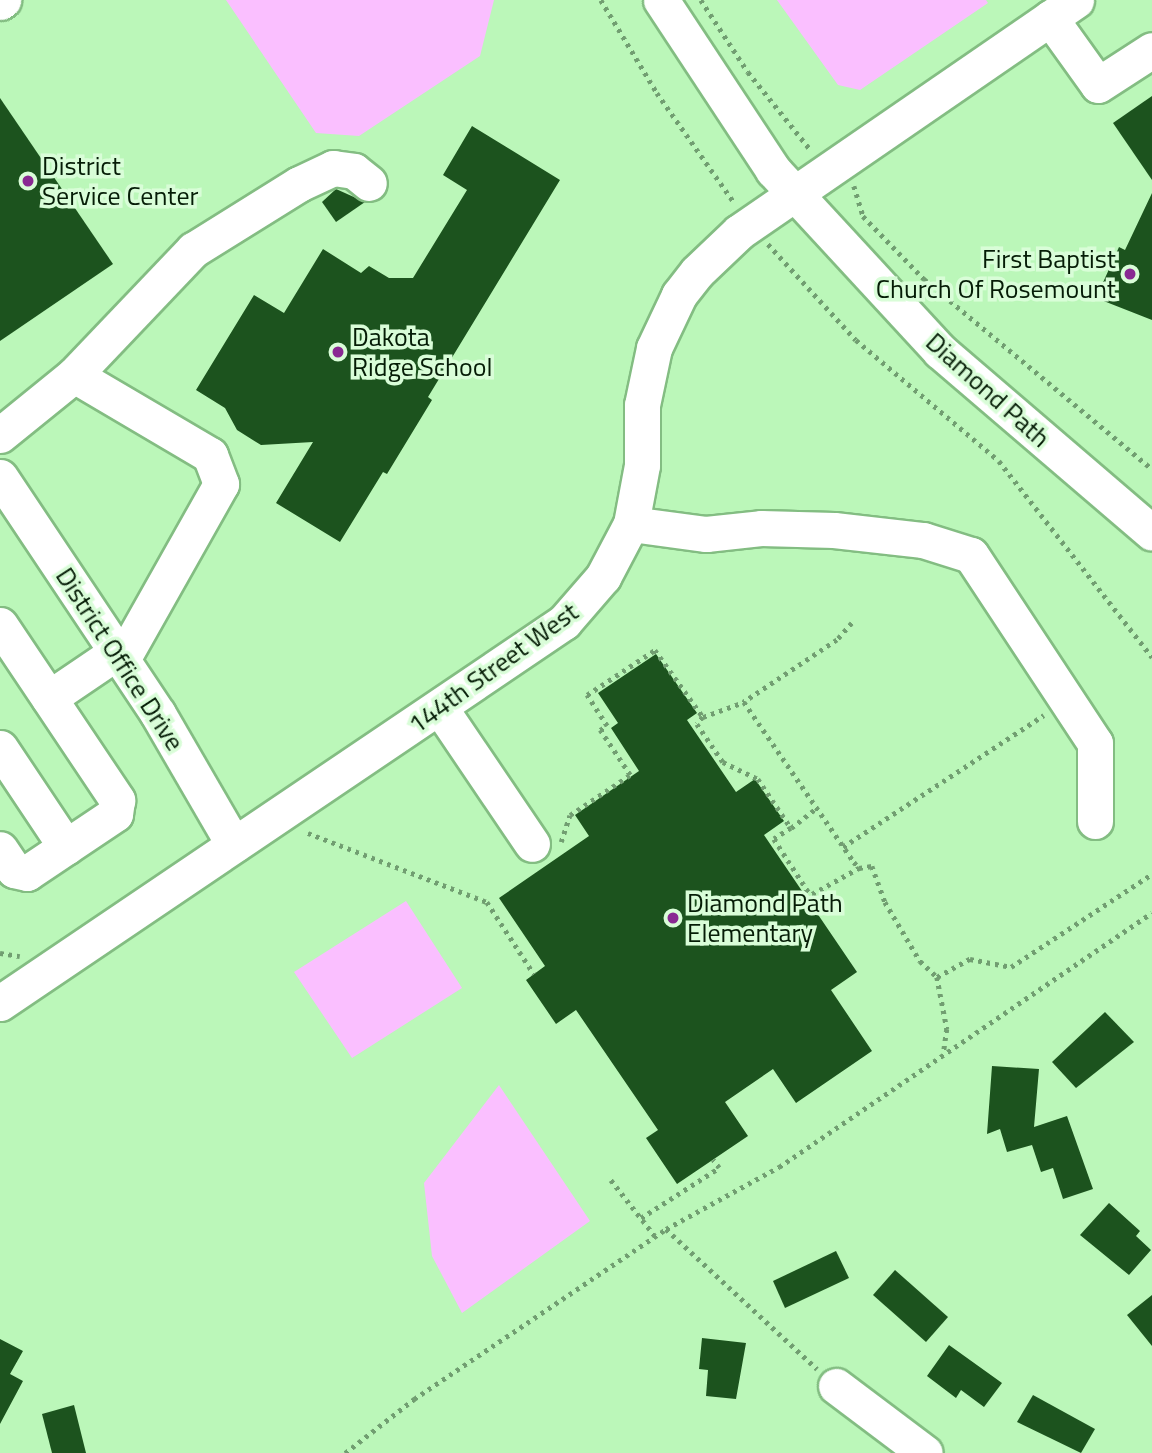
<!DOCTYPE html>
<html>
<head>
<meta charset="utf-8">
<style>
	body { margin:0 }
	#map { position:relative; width:1152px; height:1453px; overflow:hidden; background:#bbf7b9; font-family:"Titillium Web",sans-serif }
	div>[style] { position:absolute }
	.green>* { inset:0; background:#fabfff }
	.building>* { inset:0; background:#1c531e }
	.path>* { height:4.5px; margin-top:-2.25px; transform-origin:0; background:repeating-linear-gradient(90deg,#719e71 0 3.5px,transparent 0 8.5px) }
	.roads { filter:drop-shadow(2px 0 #83bd82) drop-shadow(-2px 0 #83bd82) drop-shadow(0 2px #83bd82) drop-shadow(0 -2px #83bd82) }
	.minor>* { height:35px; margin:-17.5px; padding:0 17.5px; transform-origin:17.5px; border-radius:17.5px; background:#fff }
	.dots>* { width:19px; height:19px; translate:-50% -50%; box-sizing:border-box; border:4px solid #d9fdd8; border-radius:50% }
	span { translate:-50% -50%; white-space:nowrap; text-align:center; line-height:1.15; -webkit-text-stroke:7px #d9fdd8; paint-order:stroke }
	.poi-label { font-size:26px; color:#051c06 }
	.left { translate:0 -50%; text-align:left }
	.right { translate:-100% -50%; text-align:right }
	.street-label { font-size:26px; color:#051c06 }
</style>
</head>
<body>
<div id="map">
	<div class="green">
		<i style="clip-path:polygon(226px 0,494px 0,480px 56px,359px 136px,316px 133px)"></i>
		<i style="clip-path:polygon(777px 0,986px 0,988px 3px,860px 90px,838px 85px)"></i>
		<i style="clip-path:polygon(406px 901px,462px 988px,352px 1058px,294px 972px)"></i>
		<i style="clip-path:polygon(499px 1085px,590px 1221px,462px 1313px,432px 1256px,424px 1183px)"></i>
	</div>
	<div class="building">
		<i style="clip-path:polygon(1152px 96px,1152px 180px,1113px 123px)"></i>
		<i style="clip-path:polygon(0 98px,113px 264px,0 341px)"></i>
		<i style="clip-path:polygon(472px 126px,560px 180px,428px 397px,432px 400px,387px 474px,383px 472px,340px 542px,276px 503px,313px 442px,261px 445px,237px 430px,225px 408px,196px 390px,254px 295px,284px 313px,323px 249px,361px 273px,369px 266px,389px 278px,413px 278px,467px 190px,443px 175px)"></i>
		<i style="clip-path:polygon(336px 189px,365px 202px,336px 222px,322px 202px)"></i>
		<i style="clip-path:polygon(1152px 193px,1152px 320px,1096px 298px,1119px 247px,1125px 250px)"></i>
		<i style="clip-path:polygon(656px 654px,697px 713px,687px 720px,736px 792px,755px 779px,784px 821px,764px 835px,857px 972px,831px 990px,872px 1051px,796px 1103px,773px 1069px,725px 1102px,748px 1136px,677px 1184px,646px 1138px,658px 1130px,576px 1010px,556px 1024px,526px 980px,545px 966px,499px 898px,589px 836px,575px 815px,639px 771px,611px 728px,618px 723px,598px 693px)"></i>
		<i style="clip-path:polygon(1105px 1012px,1134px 1042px,1076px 1088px,1052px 1062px)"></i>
		<i style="clip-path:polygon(992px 1066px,1039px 1069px,1034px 1127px,1067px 1116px,1093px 1189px,1063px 1199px,1053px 1168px,1041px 1172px,1032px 1145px,1007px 1152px,1000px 1129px,987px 1134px)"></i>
		<i style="clip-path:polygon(1109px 1203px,1140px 1231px,1136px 1236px,1151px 1250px,1129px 1275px,1080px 1235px)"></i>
		<i style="clip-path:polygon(836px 1251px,849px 1278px,785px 1308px,773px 1281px)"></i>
		<i style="clip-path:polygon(895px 1270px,948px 1317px,926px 1342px,873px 1295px)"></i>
		<i style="clip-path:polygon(1152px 1295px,1152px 1346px,1127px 1315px)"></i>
		<i style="clip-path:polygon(702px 1338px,746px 1343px,736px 1399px,706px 1396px,708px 1370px,699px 1369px)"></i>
		<i style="clip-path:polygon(0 1339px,23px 1351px,10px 1374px,23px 1381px,0 1424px)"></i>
		<i style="clip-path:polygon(949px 1345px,1002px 1383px,984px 1407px,961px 1390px,956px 1398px,927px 1376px)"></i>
		<i style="clip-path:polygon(1033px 1395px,1095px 1429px,1081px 1453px,1017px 1422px)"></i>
		<i style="clip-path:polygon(74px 1405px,86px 1453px,52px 1453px,42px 1414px)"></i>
	</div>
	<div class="path">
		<i style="left:601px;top:0;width:109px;rotate:58.9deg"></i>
		<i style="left:657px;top:93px;width:133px;rotate:54.8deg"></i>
		<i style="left:701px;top:0;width:86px;rotate:56.9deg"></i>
		<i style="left:748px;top:72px;width:99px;rotate:51.2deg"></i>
		<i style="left:854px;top:186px;width:31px;rotate:73deg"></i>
		<i style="left:863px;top:216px;width:88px;rotate:45.9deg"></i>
		<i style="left:924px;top:279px;width:297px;rotate:39.8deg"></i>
		<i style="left:768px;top:244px;width:130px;rotate:47.5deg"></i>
		<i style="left:856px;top:340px;width:187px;rotate:40.2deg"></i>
		<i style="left:999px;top:461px;width:249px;rotate:52deg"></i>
		<i style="left:852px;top:623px;width:23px;rotate:131deg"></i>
		<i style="left:837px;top:640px;width:112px;rotate:146.3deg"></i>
		<i style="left:744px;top:702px;width:194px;rotate:55.5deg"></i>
		<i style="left:854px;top:862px;width:8px;rotate:50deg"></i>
		<i style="left:859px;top:868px;width:13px;rotate:-9deg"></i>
		<i style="left:872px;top:866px;width:38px;rotate:70deg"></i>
		<i style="left:885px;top:902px;width:69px;rotate:59.3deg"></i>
		<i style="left:920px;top:961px;width:23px;rotate:43deg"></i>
		<i style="left:937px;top:977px;width:38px;rotate:-29deg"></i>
		<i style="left:970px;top:959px;width:42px;rotate:11deg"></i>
		<i style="left:1011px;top:967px;width:169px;rotate:-33.4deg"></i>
		<i style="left:703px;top:717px;width:44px;rotate:-20.1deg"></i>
		<i style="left:791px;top:828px;width:33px;rotate:-38deg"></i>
		<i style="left:308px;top:833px;width:192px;rotate:21.1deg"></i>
		<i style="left:487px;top:902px;width:86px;rotate:56.9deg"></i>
		<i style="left:561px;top:842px;width:28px;rotate:-72deg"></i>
		<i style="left:570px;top:815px;width:72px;rotate:-33.7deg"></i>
		<i style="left:630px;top:775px;width:54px;rotate:-123.7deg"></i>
		<i style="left:600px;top:730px;width:8px;rotate:-30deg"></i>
		<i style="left:607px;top:726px;width:37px;rotate:-123deg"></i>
		<i style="left:587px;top:695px;width:82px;rotate:-33.5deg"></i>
		<i style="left:655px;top:650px;width:82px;rotate:54.4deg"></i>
		<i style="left:703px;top:717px;width:9px;rotate:131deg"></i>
		<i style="left:697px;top:724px;width:46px;rotate:55.6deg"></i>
		<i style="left:723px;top:762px;width:39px;rotate:26deg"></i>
		<i style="left:758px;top:779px;width:59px;rotate:56deg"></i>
		<i style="left:791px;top:828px;width:20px;rotate:147deg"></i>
		<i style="left:774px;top:839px;width:82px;rotate:56.9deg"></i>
		<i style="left:843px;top:847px;width:240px;rotate:-33.3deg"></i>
		<i style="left:812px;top:894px;width:54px;rotate:-29deg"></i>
		<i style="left:0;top:953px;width:20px;rotate:9deg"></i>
		<i style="left:937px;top:977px;width:53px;rotate:79.1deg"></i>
		<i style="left:947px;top:1029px;width:22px;rotate:98deg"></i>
		<i style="left:611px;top:1180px;width:71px;rotate:51.8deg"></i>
		<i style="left:641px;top:1218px;width:93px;rotate:-32.7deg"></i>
		<i style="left:719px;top:1168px;width:10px;rotate:-127deg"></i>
		<i style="left:666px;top:1229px;width:206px;rotate:42.8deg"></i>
		<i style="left:345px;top:1453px;width:88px;rotate:-38deg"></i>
		<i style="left:414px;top:1399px;width:304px;rotate:-34deg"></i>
		<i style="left:666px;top:1229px;width:129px;rotate:-28.8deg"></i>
		<i style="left:779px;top:1167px;width:451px;rotate:-34.3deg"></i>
	</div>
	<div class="roads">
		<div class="minor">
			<i style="left:661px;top:0;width:204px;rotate:56.6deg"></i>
			<i style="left:773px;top:170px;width:246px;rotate:47.3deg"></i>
			<i style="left:940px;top:351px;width:279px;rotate:40.6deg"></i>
			<i style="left:0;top:2px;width:4px;rotate:-34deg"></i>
			<i style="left:1050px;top:18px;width:82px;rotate:54.4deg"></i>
			<i style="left:1098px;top:85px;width:64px;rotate:-32.9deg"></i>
			<i style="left:74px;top:375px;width:158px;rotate:30.5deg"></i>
			<i style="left:210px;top:455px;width:31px;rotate:69deg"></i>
			<i style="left:221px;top:484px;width:202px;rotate:119.4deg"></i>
			<i style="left:0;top:435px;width:95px;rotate:-39deg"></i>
			<i style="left:74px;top:375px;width:173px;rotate:-46.4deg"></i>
			<i style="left:193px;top:250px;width:125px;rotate:-31.9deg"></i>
			<i style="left:299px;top:184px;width:38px;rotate:-25deg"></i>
			<i style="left:333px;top:168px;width:21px;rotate:8deg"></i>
			<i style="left:354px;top:171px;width:19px;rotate:39deg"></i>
			<i style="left:0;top:477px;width:285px;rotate:56.3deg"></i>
			<i style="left:158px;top:714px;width:151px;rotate:59.9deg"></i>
			<i style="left:631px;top:524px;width:76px;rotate:7.6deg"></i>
			<i style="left:706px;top:534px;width:55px;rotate:-6.2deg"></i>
			<i style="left:761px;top:528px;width:73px;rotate:1.6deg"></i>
			<i style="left:834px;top:530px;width:90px;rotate:6.4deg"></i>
			<i style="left:923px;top:540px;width:50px;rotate:17.4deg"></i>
			<i style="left:971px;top:555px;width:225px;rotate:56.6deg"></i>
			<i style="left:1095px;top:743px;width:78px;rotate:90deg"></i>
			<i style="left:0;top:625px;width:211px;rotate:56.2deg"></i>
			<i style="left:117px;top:800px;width:14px;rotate:98deg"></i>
			<i style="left:115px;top:814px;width:106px;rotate:146.2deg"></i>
			<i style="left:27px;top:873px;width:13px;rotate:-167deg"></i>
			<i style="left:14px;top:870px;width:25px;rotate:-124deg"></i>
			<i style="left:49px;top:698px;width:82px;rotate:-34.1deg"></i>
			<i style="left:440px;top:708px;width:164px;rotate:55.9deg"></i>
			<i style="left:0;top:748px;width:119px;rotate:56.3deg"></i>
			<i style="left:0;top:1003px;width:681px;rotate:-34.04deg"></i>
			<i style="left:564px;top:622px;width:60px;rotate:-49.1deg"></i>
			<i style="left:603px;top:577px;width:60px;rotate:-62.2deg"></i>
			<i style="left:631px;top:524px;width:60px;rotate:-79.4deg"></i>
			<i style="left:642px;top:465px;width:60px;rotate:-90deg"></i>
			<i style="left:642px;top:405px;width:58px;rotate:-78.1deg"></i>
			<i style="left:654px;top:348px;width:59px;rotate:-64.7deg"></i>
			<i style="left:679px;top:295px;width:29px;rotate:-52deg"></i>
			<i style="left:697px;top:272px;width:58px;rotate:-43.6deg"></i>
			<i style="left:739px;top:232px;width:409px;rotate:-34.5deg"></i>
			<i style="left:836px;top:1386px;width:111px;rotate:37deg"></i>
		</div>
	</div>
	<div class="dots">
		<i style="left:28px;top:181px;background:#892992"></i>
		<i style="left:1130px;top:274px;background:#892992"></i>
		<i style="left:338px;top:352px;background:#892992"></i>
		<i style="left:673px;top:918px;background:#892992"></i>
	</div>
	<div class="poi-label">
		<span class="left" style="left:42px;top:181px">District<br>Service Center</span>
		<span class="right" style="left:1116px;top:274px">First Baptist<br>Church Of Rosemount</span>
		<span class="left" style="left:352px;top:352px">Dakota<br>Ridge School</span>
		<span class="left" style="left:687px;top:918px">Diamond Path<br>Elementary</span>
	</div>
	<div class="street-label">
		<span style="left:988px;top:390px;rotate:42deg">Diamond Path</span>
		<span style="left:120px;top:659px;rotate:57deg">District Office Drive</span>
		<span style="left:493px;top:668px;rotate:-36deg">144th Street West</span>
	</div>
</div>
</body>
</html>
